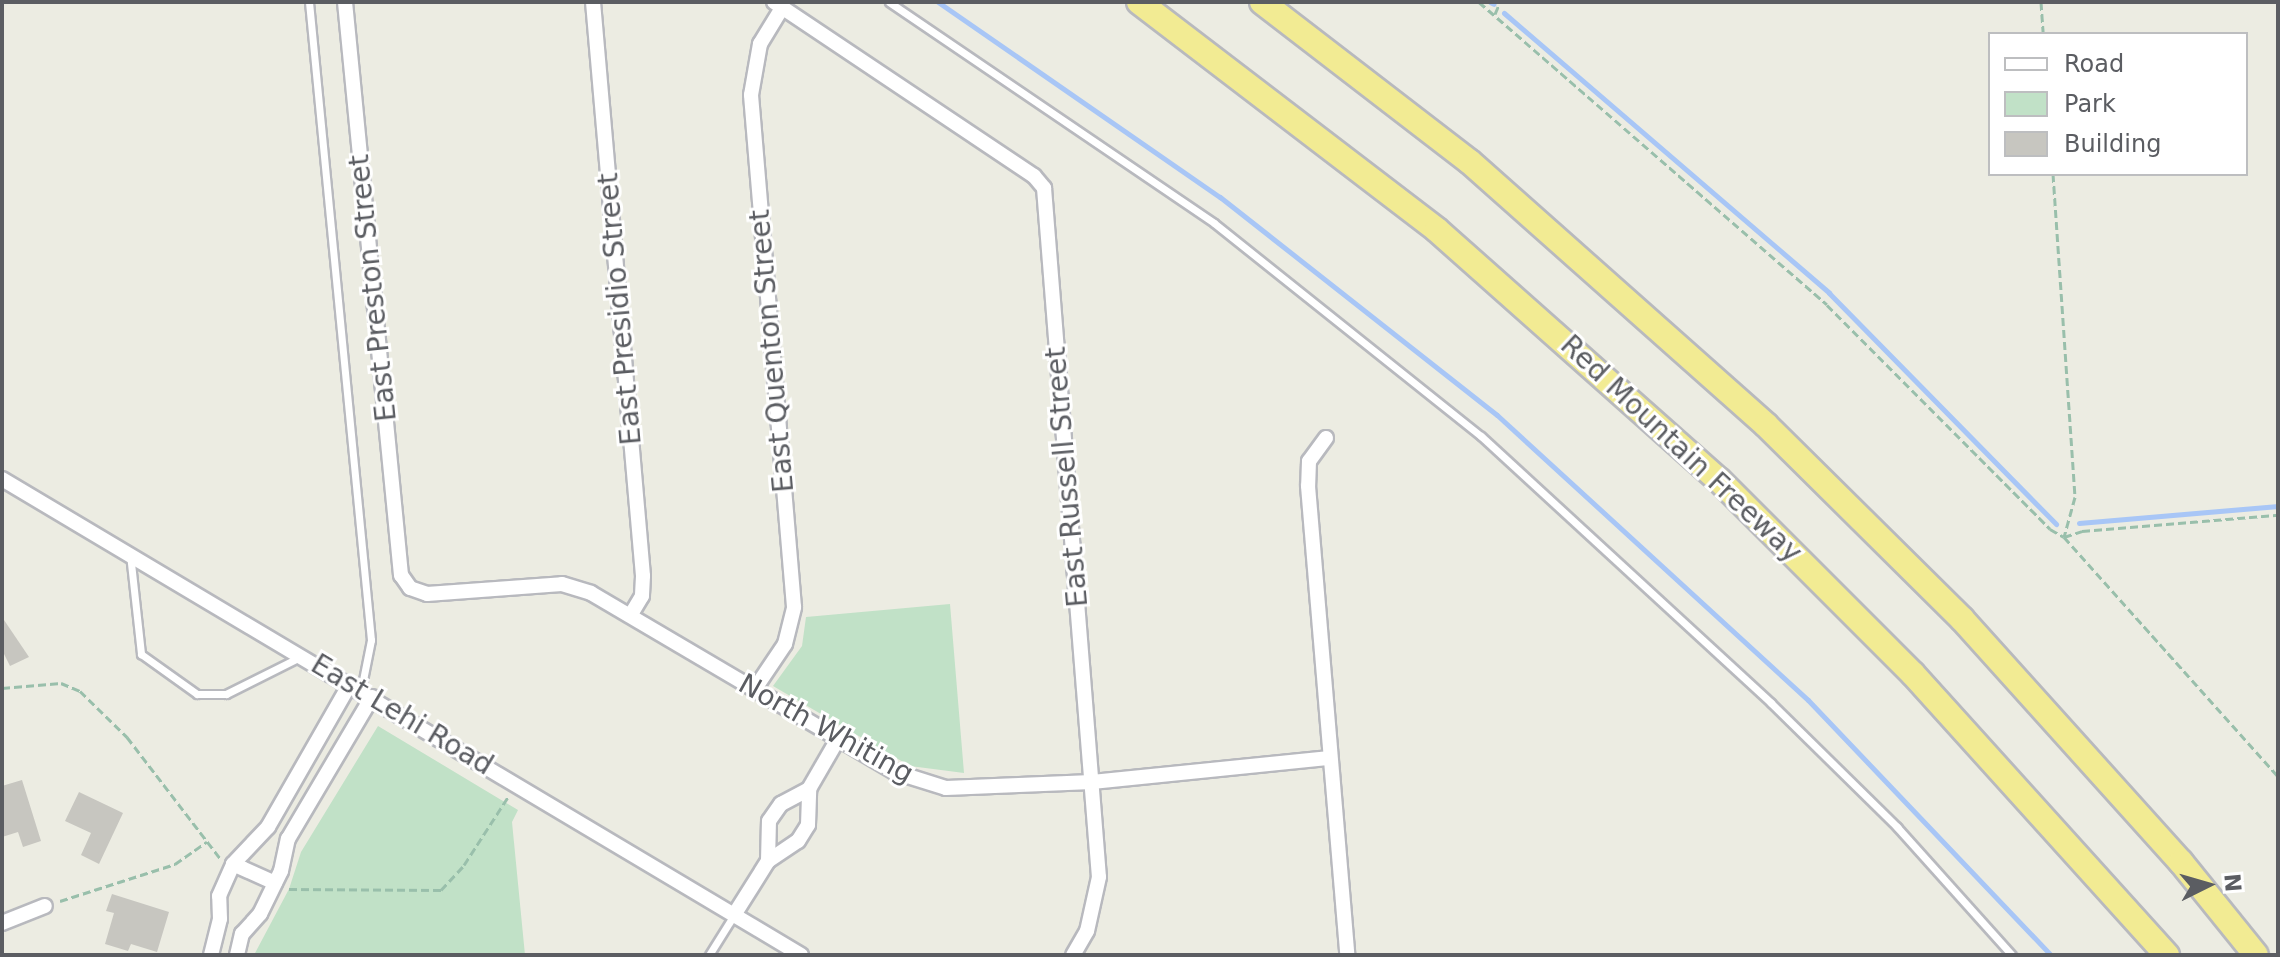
<!DOCTYPE html>
<html>
<head>
<meta charset="utf-8">
<style>
	body { margin:0 }
	#map { position:relative; width:2280px; height:957px; overflow:hidden; background:#ecece2; font-family:"DejaVu Sans",sans-serif }
	div>[style] { position:absolute }
	.green>* { inset:0; background:#c1e1c7 }
	.stream>* { height:5px; margin:-2.5px; padding:0 2.5px; transform-origin:2.5px; border-radius:2.5px; background:#a8c6f6 }
	.building>* { inset:0; background:#c7c6c0 }
	.path>* { height:3px; margin-top:-1.5px; transform-origin:0; background:repeating-linear-gradient(90deg,#99bfab 0 8px,transparent 0 12px) }
	.roads { filter:drop-shadow(2px 0 #b8b9be) drop-shadow(-2px 0 #b8b9be) drop-shadow(0 2px #b8b9be) drop-shadow(0 -2px #b8b9be) }
	.service>* { height:7px; margin:-3.5px; padding:0 3.5px; transform-origin:3.5px; border-radius:3.5px; background:#fff }
	.minor>* { height:14px; margin:-7px; padding:0 7px; transform-origin:7px; border-radius:7px; background:#fff }
	.motorway>* { height:24px; margin:-12px; padding:0 12px; transform-origin:12px; border-radius:12px; background:#f2eb93 }
	span { translate:-50% -50%; white-space:nowrap; text-align:center; line-height:1.15; -webkit-text-stroke:6px #fff; paint-order:stroke }
	.street-label { font-size:28px; color:#5b5d62 }
	.frame { position:absolute; inset:0; border:4px solid #5b5d62; pointer-events:none }
	.legend { position:absolute; left:1988px; top:32px; width:260px; height:144px; box-sizing:border-box; background:#fff; border:2px solid #bdbec0; margin:0; padding:10px 14px; list-style:none; font-size:24px; color:#5b5d62 }
	.legend li { display:flex; align-items:center; gap:16px; height:40px }
	.legend b { width:40px; border:2px solid #bdbec0 }
	.north { position:absolute; left:2168px; top:845px; width:80px; height:80px; -webkit-text-stroke:6px #fff; paint-order:stroke; rotate:85deg; font-size:22px; font-weight:700; line-height:32px; text-align:center; color:#5b5d62 }
	.north::after { content:''; display:block; margin:auto; width:28px; height:36px; background:#5b5d62; clip-path:polygon(50% 0,100% 100%,50% 72%,0 100%) }
</style>
</head>
<body>
<div id="map">
	<div class="green">
		<i style="clip-path:polygon(950px 604px,964px 773px,910px 766px,773px 686px,802px 646px,806px 617px)"></i>
		<i style="clip-path:polygon(378px 726px,518px 810px,512px 822px,525px 955px,254px 955px,289px 889px,301px 852px)"></i>
	</div>
	<div class="stream">
		<i style="left:938px;top:2px;width:343px;rotate:34.7deg"></i>
		<i style="left:1220px;top:197px;width:352px;rotate:38.2deg"></i>
		<i style="left:1497px;top:415px;width:422px;rotate:42.5deg"></i>
		<i style="left:1808px;top:700px;width:352px;rotate:46.4deg"></i>
		<i style="left:1490px;top:2px;width:4px;rotate:27deg"></i>
		<i style="left:1504px;top:13px;width:429px;rotate:40.7deg"></i>
		<i style="left:1829px;top:293px;width:324px;rotate:45.5deg"></i>
		<i style="left:2079px;top:523px;width:200px;rotate:-4.9deg"></i>
	</div>
	<div class="building">
		<i style="clip-path:polygon(2px 617px,29px 657px,10px 666px,2px 650px)"></i>
		<i style="clip-path:polygon(22px 780px,41px 841px,23px 847px,18px 832px,2px 837px,2px 786px)"></i>
		<i style="clip-path:polygon(79px 792px,123px 813px,99px 864px,81px 855px,91px 833px,65px 821px)"></i>
		<i style="clip-path:polygon(112px 894px,169px 912px,157px 952px,131px 944px,128px 951px,105px 944px,114px 913px,106px 911px)"></i>
	</div>
	<div class="path">
		<i style="left:1479px;top:2px;width:461px;rotate:41deg"></i>
		<i style="left:1827px;top:305px;width:316px;rotate:45.1deg"></i>
		<i style="left:2050px;top:529px;width:16px;rotate:30deg"></i>
		<i style="left:2064px;top:537px;width:321px;rotate:48.2deg"></i>
		<i style="left:2041px;top:2px;width:32px;rotate:86deg"></i>
		<i style="left:1495px;top:14px;width:13px;rotate:-67deg"></i>
		<i style="left:2053px;top:174px;width:324px;rotate:86.1deg"></i>
		<i style="left:2075px;top:497px;width:41px;rotate:105.4deg"></i>
		<i style="left:2064px;top:537px;width:19px;rotate:-18deg"></i>
		<i style="left:2082px;top:531px;width:197px;rotate:-4.7deg"></i>
		<i style="left:2px;top:688px;width:59px;rotate:-4.8deg"></i>
		<i style="left:61px;top:683px;width:21px;rotate:23deg"></i>
		<i style="left:80px;top:691px;width:66px;rotate:44.4deg"></i>
		<i style="left:127px;top:737px;width:153px;rotate:52.5deg"></i>
		<i style="left:289px;top:889px;width:152px;rotate:0.4deg"></i>
		<i style="left:441px;top:890px;width:34px;rotate:-47deg"></i>
		<i style="left:464px;top:865px;width:81px;rotate:-57.1deg"></i>
		<i style="left:60px;top:901px;width:121px;rotate:-17.8deg"></i>
		<i style="left:175px;top:864px;width:39px;rotate:-35deg"></i>
	</div>
	<div class="roads">
		<div class="service">
			<i style="left:309px;top:2px;width:641px;rotate:84.45deg"></i>
			<i style="left:371px;top:640px;width:51px;rotate:101.3deg"></i>
			<i style="left:889px;top:2px;width:393px;rotate:34.2deg"></i>
			<i style="left:1214px;top:223px;width:342px;rotate:38.6deg"></i>
			<i style="left:1481px;top:436px;width:394px;rotate:42.6deg"></i>
			<i style="left:1771px;top:703px;width:177px;rotate:44.5deg"></i>
			<i style="left:1897px;top:827px;width:172px;rotate:48.1deg"></i>
			<i style="left:130px;top:554px;width:101px;rotate:83.7deg"></i>
			<i style="left:141px;top:654px;width:69px;rotate:35.5deg"></i>
			<i style="left:197px;top:694px;width:29px"></i>
			<i style="left:226px;top:694px;width:83px;rotate:-26.6deg"></i>
			<i style="left:709px;top:955px;width:47px;rotate:-58deg"></i>
		</div>
		<div class="minor">
			<i style="left:345px;top:2px;width:576px;rotate:84.42deg"></i>
			<i style="left:401px;top:575px;width:16px;rotate:55deg"></i>
			<i style="left:410px;top:588px;width:18px;rotate:19deg"></i>
			<i style="left:427px;top:594px;width:135px;rotate:-4.2deg"></i>
			<i style="left:562px;top:584px;width:30px;rotate:17deg"></i>
			<i style="left:591px;top:593px;width:353px;rotate:30.5deg"></i>
			<i style="left:895px;top:772px;width:53px;rotate:17.4deg"></i>
			<i style="left:946px;top:788px;width:146px;rotate:-2.4deg"></i>
			<i style="left:1092px;top:782px;width:239px;rotate:-5.8deg"></i>
			<i style="left:593px;top:2px;width:576px;rotate:85.02deg"></i>
			<i style="left:643px;top:576px;width:20px;rotate:93deg"></i>
			<i style="left:642px;top:596px;width:21px;rotate:121deg"></i>
			<i style="left:774px;top:2px;width:313px;rotate:33.8deg"></i>
			<i style="left:1034px;top:176px;width:16px;rotate:50deg"></i>
			<i style="left:1044px;top:188px;width:691px;rotate:85.44deg"></i>
			<i style="left:1099px;top:877px;width:55px;rotate:102.5deg"></i>
			<i style="left:1087px;top:931px;width:28px;rotate:120deg"></i>
			<i style="left:1326px;top:438px;width:29px;rotate:126deg"></i>
			<i style="left:1309px;top:461px;width:25px;rotate:92deg"></i>
			<i style="left:1308px;top:486px;width:471px;rotate:85.2deg"></i>
			<i style="left:2px;top:479px;width:930px;rotate:30.78deg"></i>
			<i style="left:754px;top:690px;width:55px;rotate:-56deg"></i>
			<i style="left:785px;top:644px;width:38px;rotate:-76deg"></i>
			<i style="left:794px;top:607px;width:514px;rotate:-94.8deg"></i>
			<i style="left:751px;top:95px;width:52px;rotate:-80deg"></i>
			<i style="left:760px;top:44px;width:42px;rotate:-58.6deg"></i>
			<i style="left:768px;top:861px;width:40px;rotate:-88.6deg"></i>
			<i style="left:769px;top:821px;width:21px;rotate:-55deg"></i>
			<i style="left:781px;top:804px;width:32px;rotate:-28deg"></i>
			<i style="left:233px;top:864px;width:46px;rotate:24.3deg"></i>
			<i style="left:734px;top:915px;width:64px;rotate:-57.8deg"></i>
			<i style="left:768px;top:861px;width:36px;rotate:-34deg"></i>
			<i style="left:798px;top:841px;width:19px;rotate:-58deg"></i>
			<i style="left:808px;top:825px;width:36px;rotate:-88deg"></i>
			<i style="left:809px;top:789px;width:58px;rotate:-59.9deg"></i>
			<i style="left:2px;top:923px;width:46px;rotate:-21.6deg"></i>
			<i style="left:211px;top:955px;width:37px;rotate:-76deg"></i>
			<i style="left:220px;top:919px;width:23px;rotate:-92deg"></i>
			<i style="left:219px;top:896px;width:35px;rotate:-66deg"></i>
			<i style="left:233px;top:864px;width:51px;rotate:-46.6deg"></i>
			<i style="left:268px;top:827px;width:165px;rotate:-60.2deg"></i>
			<i style="left:237px;top:955px;width:22px;rotate:-77deg"></i>
			<i style="left:242px;top:934px;width:27px;rotate:-48deg"></i>
			<i style="left:260px;top:914px;width:48px;rotate:-64deg"></i>
			<i style="left:281px;top:871px;width:33px;rotate:-78deg"></i>
			<i style="left:288px;top:839px;width:165px;rotate:-59.4deg"></i>
		</div>
		<div class="motorway">
			<i style="left:1139px;top:2px;width:375px;rotate:37.4deg"></i>
			<i style="left:1437px;top:230px;width:377px;rotate:41.6deg"></i>
			<i style="left:1719px;top:480px;width:274px;rotate:45deg"></i>
			<i style="left:1913px;top:674px;width:379px;rotate:47.9deg"></i>
			<i style="left:1262px;top:2px;width:262px;rotate:37.6deg"></i>
			<i style="left:1470px;top:162px;width:396px;rotate:41.6deg"></i>
			<i style="left:1766px;top:425px;width:276px;rotate:44.7deg"></i>
			<i style="left:1962px;top:619px;width:327px;rotate:48deg"></i>
			<i style="left:2181px;top:862px;width:119px;rotate:51.1deg"></i>
		</div>
	</div>
	<div class="street-label">
		<span style="left:373px;top:288px;rotate:-96deg">East Preston Street</span>
		<span style="left:620px;top:309px;rotate:-95deg">East Presidio Street</span>
		<span style="left:772px;top:351px;rotate:-95deg">East Quenton Street</span>
		<span style="left:1681px;top:449px;rotate:43deg">Red Mountain Freeway</span>
		<span style="left:1067px;top:477px;rotate:-95deg">East Russell Street</span>
		<span style="left:402px;top:715px;rotate:31deg">East Lehi Road</span>
		<span style="left:826px;top:729px;rotate:29deg">North Whiting</span>
	</div>
	<div class="frame"></div>
	<ul class="legend">
	<li><b style="height:10px;background:#fff"></b>Road</li>
	<li><b style="height:22px;background:#c1e1c7"></b>Park</li>
	<li><b style="height:22px;background:#c7c6c0"></b>Building</li>
	</ul>
	<div class="north">N</div>
</div>
</body>
</html>
